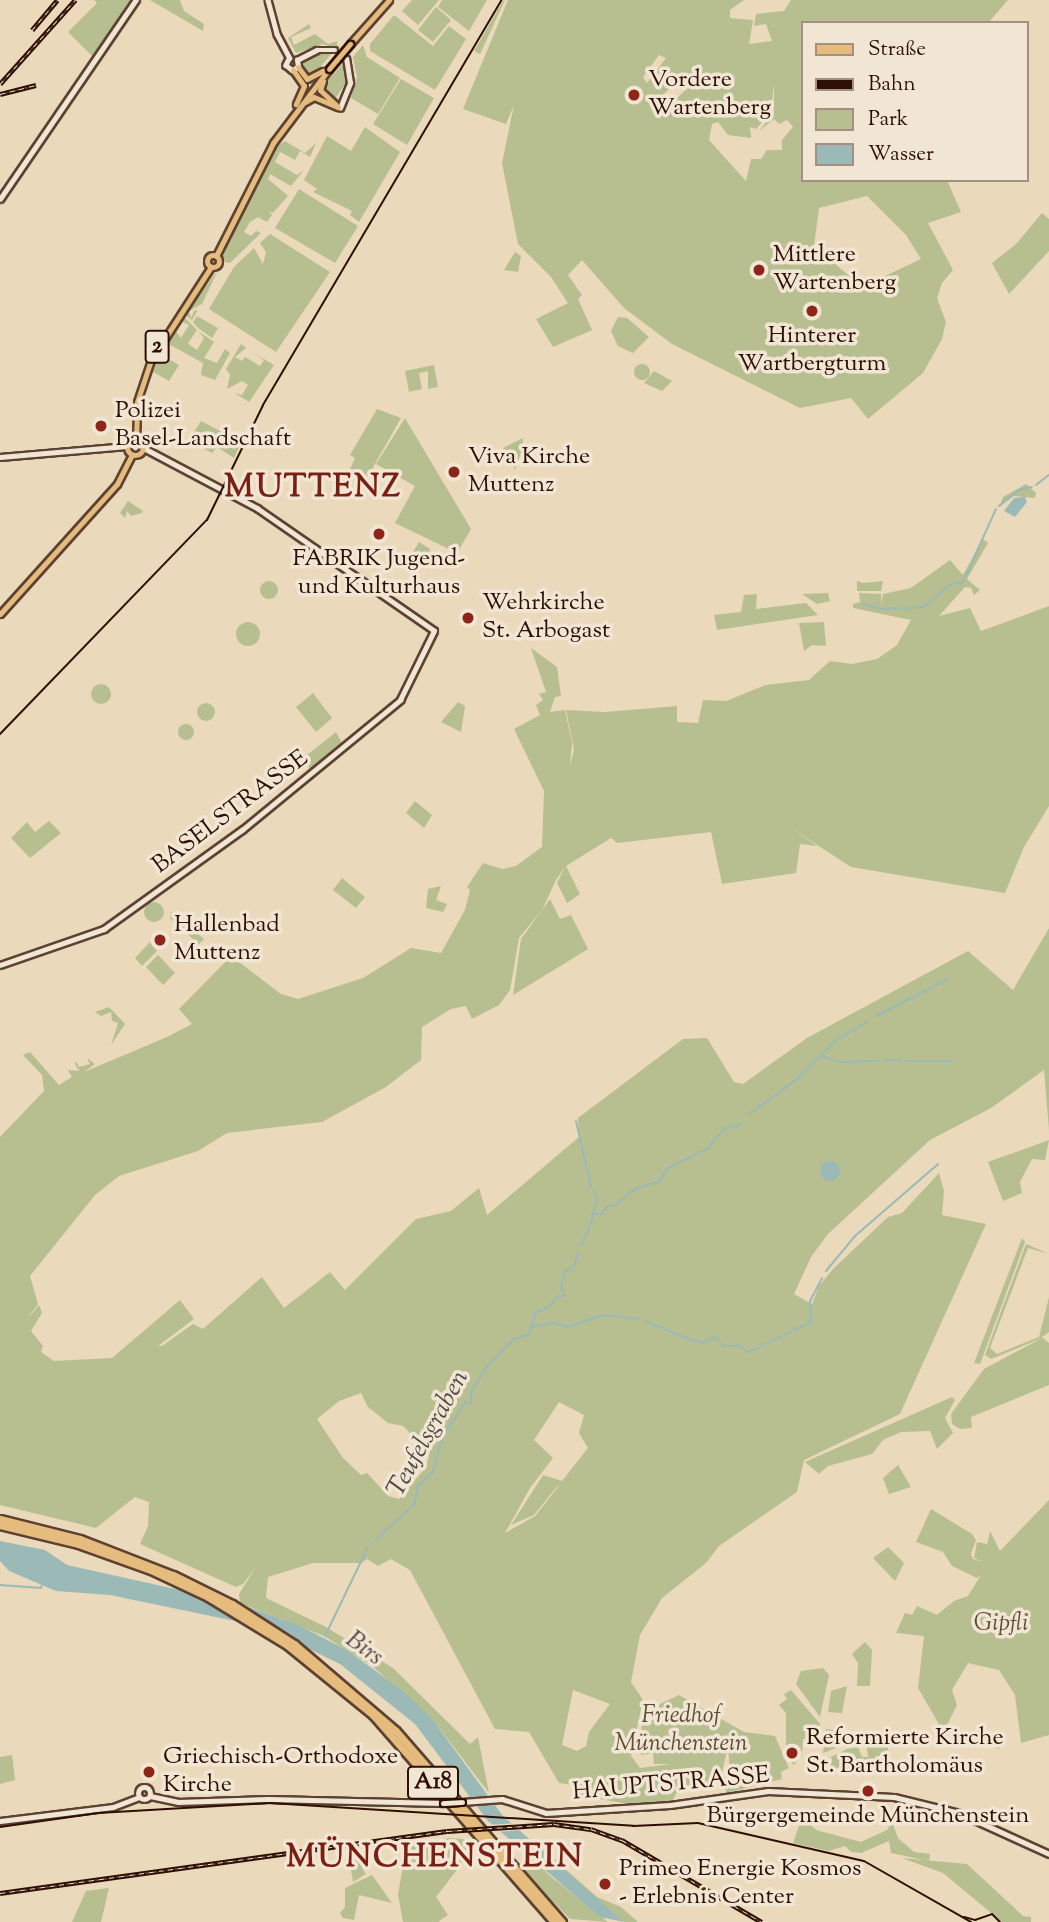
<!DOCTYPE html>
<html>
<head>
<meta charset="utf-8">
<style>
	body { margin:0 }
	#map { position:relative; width:1049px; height:1922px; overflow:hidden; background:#ead9bb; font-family:"Sorts Mill Goudy",serif }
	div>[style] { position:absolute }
	.green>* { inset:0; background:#b7bf90 }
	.round { border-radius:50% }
	.water>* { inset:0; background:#9ab9b7 }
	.pier>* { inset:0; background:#ead9bb }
	.stream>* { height:2px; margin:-1px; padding:0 1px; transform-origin:1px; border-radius:1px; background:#9ab9b7 }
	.roads { filter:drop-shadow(2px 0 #5d4232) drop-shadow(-2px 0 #5d4232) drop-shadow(0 2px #5d4232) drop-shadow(0 -2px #5d4232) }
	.tertiary>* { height:4.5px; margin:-2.25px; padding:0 2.25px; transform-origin:2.25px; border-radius:2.25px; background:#f1e6d3 }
	.secondary>* { height:5px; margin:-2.5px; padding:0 2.5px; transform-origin:2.5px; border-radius:2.5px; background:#f1e6d3 }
	.secondary>.ring { margin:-2.5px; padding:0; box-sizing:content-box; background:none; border:5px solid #f1e6d3; border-radius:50% }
	.primary>* { height:5px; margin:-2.5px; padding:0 2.5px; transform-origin:2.5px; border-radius:2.5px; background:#e5bc7e }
	.primary>.ring { margin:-2.5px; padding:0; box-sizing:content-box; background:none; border:5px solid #e5bc7e; border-radius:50% }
	.motorway>* { height:7px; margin:-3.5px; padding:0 3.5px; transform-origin:3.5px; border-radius:3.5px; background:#e5bc7e }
	.tram>* { height:2px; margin:-1px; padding:0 1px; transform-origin:1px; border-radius:1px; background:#2e0f04 }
	.rail>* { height:4.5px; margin-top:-2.25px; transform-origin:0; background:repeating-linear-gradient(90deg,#f1e6d3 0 5px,#2e0f04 0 10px); box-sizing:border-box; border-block:2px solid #2e0f04 }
	.bridges { filter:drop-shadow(2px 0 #2e0f04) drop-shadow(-2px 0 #2e0f04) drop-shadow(0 2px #2e0f04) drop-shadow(0 -2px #2e0f04) }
	.secondary-bridge>* { height:5px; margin:-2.5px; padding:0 2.5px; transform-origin:2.5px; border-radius:2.5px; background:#f1e6d3 }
	.primary-bridge>* { height:5px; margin:-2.5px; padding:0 2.5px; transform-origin:2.5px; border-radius:2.5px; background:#e5bc7e }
	.dots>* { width:19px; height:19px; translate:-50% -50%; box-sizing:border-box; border:4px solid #f1e6d3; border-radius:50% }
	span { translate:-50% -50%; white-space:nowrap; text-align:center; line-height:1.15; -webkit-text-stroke:7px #f1e6d3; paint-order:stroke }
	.shield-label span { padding:2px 5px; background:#f1e6d3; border:2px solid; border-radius:5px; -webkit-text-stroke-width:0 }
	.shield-label { font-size:23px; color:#2e0f04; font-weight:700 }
	.poi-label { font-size:24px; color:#2e0f04 }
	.left { translate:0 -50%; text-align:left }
	.street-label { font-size:24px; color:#2e0f04 }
	.park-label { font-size:24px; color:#5e4d35; font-style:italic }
	.water-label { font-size:26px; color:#544a43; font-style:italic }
	.district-label { font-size:32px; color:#7a1f14; font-weight:700; letter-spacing:2px }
	.legend { position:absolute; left:801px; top:21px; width:228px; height:161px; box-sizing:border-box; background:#f1e6d3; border:2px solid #a39080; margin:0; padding:9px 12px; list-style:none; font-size:21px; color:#2e0f04 }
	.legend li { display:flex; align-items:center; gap:14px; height:35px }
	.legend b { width:35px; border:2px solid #a39080 }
</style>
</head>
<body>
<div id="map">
	<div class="green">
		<i style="clip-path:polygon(94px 0,130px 0,93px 57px,68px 32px,97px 3px)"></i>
		<i style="clip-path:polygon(150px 0,180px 0,184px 11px,204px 24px,203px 31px)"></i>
		<i style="clip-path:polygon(412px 0,439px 0,418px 25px,402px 11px)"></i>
		<i style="clip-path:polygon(442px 0,487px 0,469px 31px,438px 7px)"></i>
		<i style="clip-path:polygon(505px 0,480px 54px,474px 51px,503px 1px)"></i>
		<i style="clip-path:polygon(evenodd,508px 0,744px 0,730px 10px,730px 18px,753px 20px,749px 44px,772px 41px,766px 24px,754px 26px,756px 14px,784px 11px,791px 0,1008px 0,988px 23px,802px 23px,802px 180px,947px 180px,961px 212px,928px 223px,953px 270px,942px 283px,937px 298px,946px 322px,942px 339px,923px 373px,868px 419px,851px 398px,800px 408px,672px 344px,624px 308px,582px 260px,568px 275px,582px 295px,578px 299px,592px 330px,553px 347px,536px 319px,568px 303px,551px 277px,518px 244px,502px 163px,514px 105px,506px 124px,463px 109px,508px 0,659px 55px,666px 58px,647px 83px,643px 77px,659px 55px,508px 0,681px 77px,690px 86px,664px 110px,657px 101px,681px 77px,508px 0,774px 83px,774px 112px,759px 131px,774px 119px,779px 124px,787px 120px,793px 127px,782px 140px,782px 150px,767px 150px,761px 159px,751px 159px,746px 181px,709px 140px,712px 124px,718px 122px,728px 135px,751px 138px,750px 127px,756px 129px,771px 112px,774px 83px,508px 0,867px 196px,906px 235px,921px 259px,866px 285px,854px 280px,814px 246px,819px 208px,867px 196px)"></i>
		<i style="clip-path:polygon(436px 7px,451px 20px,433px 42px,418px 30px)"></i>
		<i style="clip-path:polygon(394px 15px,433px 46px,449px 26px,466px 39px,435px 90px,370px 51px,370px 44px)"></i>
		<i style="clip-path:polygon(309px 24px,311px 28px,291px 37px,294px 45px,315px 34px,328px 44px,337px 41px,337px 48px,322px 44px,296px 53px,288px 38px)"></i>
		<i style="clip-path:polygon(363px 45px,367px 57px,400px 78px,378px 114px,351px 98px,357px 77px,353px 57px)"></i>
		<i style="clip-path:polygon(320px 52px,332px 53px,316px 72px,306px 75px,303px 62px)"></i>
		<i style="clip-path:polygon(343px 63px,346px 82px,335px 99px,323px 86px)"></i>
		<i style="clip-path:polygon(401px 79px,434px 98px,407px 145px,373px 124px)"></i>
		<i style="clip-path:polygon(365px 127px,400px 152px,359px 222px,350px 215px,352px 211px,313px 192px,317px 189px,304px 180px,327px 136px,351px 151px)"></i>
		<i style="clip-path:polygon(285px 141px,305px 153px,316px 143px,310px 157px,300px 151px,295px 160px,280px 152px,275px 162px,297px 175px,304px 170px,291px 186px,270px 174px,268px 179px,288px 196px,273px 213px,269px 211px,272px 215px,267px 222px,258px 217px,250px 222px,244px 232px,251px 236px,256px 231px,261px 233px,230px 263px,224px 262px,222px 256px,274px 148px)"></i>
		<i style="clip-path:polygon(299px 189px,358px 226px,335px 263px,275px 228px)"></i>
		<i style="clip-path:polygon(1042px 213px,1049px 219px,1049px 251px,1009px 294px,992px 263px,1016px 244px)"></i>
		<i style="clip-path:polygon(270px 234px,330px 272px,276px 352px,209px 309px,234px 267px,254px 248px,263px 264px,266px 252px,260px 243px)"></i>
		<i style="clip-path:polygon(515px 252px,521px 256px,518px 272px,504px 270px)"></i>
		<i style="clip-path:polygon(218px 270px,202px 304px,189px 311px,191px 318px,194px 311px,198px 310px,192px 320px,185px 315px)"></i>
		<i style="clip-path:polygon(197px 316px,218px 328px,212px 338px,198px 328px,193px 322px)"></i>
		<i style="clip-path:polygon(184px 317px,197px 330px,188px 343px,191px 346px,197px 350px,204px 338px,198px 331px,214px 342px,204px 358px,217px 363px,225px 349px,230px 353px,215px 380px,201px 375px,203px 363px,165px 342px,175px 330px,181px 338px,189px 325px,183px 322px,176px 328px)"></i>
		<i style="clip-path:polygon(618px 317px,627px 318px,649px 337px,633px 353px,618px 346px,611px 331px)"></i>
		<i style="clip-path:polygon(241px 344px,246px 348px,235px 357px,242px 361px,245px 357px,260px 366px,264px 360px,254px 353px,274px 365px,249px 402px,235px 393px,242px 395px,248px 385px,242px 381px,227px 389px,230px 375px,226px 369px)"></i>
		<i style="clip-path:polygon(158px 353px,179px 365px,169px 381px,150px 370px)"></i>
		<i class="round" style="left:634px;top:364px;width:16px;height:16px"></i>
		<i style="clip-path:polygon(434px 365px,438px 387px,428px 389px,428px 371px,419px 373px,422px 389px,409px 392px,405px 371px)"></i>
		<i style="clip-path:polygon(654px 371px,672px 381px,662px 391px,644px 383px)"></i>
		<i style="clip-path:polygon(377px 409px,401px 418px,367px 478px,350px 469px,355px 458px,350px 455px)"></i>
		<i style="clip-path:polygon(405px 418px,471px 529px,457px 553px,395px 523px,415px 486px,376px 464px)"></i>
		<i style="clip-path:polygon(201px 421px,241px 442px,234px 458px,217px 447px,212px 453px,199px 446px,194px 432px)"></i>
		<i style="clip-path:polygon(523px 438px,523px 447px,515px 470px,503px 448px)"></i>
		<i style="clip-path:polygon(1026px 484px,1036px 493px,1035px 498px,1014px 496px,999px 507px,1003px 497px)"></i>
		<i style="clip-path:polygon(128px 501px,143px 511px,142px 513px,131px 516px,127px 511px,125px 518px,120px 513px)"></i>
		<i style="clip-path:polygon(evenodd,983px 539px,988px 543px,967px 579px,980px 590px,974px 595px,971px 588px,965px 587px,939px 616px,970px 608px,981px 631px,1049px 606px,1049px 806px,1024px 847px,1005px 893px,851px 867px,791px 828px,817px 846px,800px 844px,796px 873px,722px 884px,711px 832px,617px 843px,611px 838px,566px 866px,580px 894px,567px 903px,557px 883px,565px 867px,556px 880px,542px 910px,519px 938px,510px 990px,499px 1005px,472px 1019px,466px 1006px,451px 1009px,422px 1027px,421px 1060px,386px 1087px,322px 1122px,227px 1133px,198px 1151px,119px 1176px,95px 1195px,30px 1276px,38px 1304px,26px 1321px,39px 1305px,42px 1313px,31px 1331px,43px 1346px,41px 1352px,54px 1361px,112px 1358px,180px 1300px,194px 1319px,158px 1346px,162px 1346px,193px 1324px,203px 1329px,262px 1277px,284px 1308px,330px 1272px,345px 1290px,416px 1219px,451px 1211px,479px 1188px,487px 1215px,579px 1137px,578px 1118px,683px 1039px,707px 1038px,734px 1082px,743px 1084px,807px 1038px,968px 951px,1013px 990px,1049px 928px,1049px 1130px,1044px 1070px,991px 1108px,930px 1140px,828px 1234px,811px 1257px,794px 1294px,812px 1304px,819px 1286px,834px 1268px,888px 1217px,902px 1213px,939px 1173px,944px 1191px,942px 1215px,986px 1224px,900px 1414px,804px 1460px,797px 1492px,719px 1546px,706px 1563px,662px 1598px,640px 1635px,631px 1682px,643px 1700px,631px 1756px,640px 1768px,671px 1764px,654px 1764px,653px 1753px,641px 1755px,642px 1716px,655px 1715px,660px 1704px,679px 1695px,744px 1732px,775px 1736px,789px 1768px,781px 1772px,782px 1779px,727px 1793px,721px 1781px,730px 1773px,728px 1746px,720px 1781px,680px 1787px,670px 1805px,645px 1807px,572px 1794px,573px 1785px,559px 1783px,529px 1732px,495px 1729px,410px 1570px,391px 1559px,378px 1566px,367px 1559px,361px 1563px,313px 1563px,268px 1577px,266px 1598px,326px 1627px,393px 1668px,470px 1744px,478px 1737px,489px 1793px,433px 1720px,372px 1666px,324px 1636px,240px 1603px,239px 1594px,255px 1568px,243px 1584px,236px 1587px,140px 1544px,148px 1526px,149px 1502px,135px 1497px,96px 1528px,0 1505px,0 1137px,44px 1091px,42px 1075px,23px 1055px,30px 1052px,59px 1085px,72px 1077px,68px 1070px,79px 1071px,75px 1064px,76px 1061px,79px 1067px,90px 1064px,87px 1058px,95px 1064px,84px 1072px,167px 1037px,192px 1024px,179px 1009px,231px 956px,281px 994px,298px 999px,363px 978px,411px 948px,441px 953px,465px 910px,470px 890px,467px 887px,483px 863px,502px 869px,516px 866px,542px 847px,544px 791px,514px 729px,540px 715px,536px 705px,543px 700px,539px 694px,546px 692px,531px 648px,557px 667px,561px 696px,555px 697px,550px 712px,565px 710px,572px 743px,570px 766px,574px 750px,566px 710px,605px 712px,677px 706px,677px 722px,698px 723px,703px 700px,726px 701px,766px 685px,809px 680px,830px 661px,852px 664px,877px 659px,897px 645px,911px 620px,853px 608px,853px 604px,860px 602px,859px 593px,881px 594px,881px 605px,883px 594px,911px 588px,950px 560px,963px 575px,983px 539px,361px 1393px,368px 1407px,388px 1423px,403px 1426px,418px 1441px,432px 1443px,426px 1467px,399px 1499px,388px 1496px,367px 1473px,361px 1475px,343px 1458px,317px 1419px,339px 1401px,361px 1393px,983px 539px,559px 1402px,584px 1415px,579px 1433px,588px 1448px,562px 1481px,543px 1475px,511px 1525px,534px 1515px,560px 1483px,555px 1491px,535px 1516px,505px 1533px,530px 1488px,553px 1458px,534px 1440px,559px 1402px,983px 539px,573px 1690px,610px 1704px,589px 1732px,586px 1746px,577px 1751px,562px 1745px,573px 1690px)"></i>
		<i style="clip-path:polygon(419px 542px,430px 549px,421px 567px,413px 552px)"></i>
		<i style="clip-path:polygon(857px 581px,863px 583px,883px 581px,881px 591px,857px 591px)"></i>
		<i class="round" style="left:260px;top:581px;width:18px;height:18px"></i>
		<i style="clip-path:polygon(828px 593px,830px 601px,817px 604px,802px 594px)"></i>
		<i style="clip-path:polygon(757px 594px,756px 609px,806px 603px,818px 615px,717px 630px,714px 615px,741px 612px,744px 595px)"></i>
		<i style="clip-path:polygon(824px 622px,826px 646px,812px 645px,804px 651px,799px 623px)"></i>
		<i class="round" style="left:236px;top:622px;width:24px;height:24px"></i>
		<i class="round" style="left:91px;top:684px;width:20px;height:20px"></i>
		<i style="clip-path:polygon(313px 693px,332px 718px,316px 732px,296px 707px)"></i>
		<i style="clip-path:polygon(458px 702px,465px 706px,461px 732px,441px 722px)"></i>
		<i class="round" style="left:197px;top:703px;width:18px;height:18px"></i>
		<i class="round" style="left:178px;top:724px;width:16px;height:16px"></i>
		<i style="clip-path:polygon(336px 732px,343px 745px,312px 771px,302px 759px)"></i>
		<i style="clip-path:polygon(415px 801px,432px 815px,424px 828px,406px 813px)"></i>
		<i style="clip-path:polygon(49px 821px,61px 833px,30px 858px,11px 838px,27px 822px,35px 832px)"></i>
		<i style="clip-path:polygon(342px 878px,365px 897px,356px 908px,333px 890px)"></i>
		<i style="clip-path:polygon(441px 886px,436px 900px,447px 904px,443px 912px,426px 908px,428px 889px)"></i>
		<i style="clip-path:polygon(550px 899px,560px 919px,571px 915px,588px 949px,513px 995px,521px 939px)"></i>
		<i class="round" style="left:144px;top:902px;width:20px;height:20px"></i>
		<i style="clip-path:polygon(171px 911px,204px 939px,180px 962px,195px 941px,170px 918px)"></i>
		<i style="clip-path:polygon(150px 942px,157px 951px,142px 966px,135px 958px)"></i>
		<i style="clip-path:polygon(158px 955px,175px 973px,163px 985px,146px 967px)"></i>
		<i style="clip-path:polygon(109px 1007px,125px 1024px,111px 1045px,118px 1023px,112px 1021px,111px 1012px,101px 1016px,95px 1012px)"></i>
		<i style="clip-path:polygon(1049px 1140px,1045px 1160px,1032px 1159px,1020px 1182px,1022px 1193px,1003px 1201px,988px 1162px)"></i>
		<i style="clip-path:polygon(1022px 1238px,1025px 1242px,980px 1364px,974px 1363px)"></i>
		<i style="clip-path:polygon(1026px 1244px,1049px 1254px,1028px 1248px,990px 1348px,997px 1354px,1039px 1337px,1049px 1297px,1049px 1332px,1042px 1337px,1049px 1343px,1049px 1385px,971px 1417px,972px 1428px,960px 1429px,952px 1424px,951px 1414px,984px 1369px,1042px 1338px,991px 1359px,985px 1355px)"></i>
		<i style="clip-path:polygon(952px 1397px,955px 1400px,945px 1418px,953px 1433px,937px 1449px,930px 1431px,901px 1432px,883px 1440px,872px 1454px,828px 1466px,819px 1474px,805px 1462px)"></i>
		<i style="clip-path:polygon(898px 1465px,911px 1487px,889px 1494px,883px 1478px)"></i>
		<i style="clip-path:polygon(1049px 1500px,1049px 1735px,1021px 1743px,1015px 1695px,999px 1670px,968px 1663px,952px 1690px,957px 1705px,946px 1727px,957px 1729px,973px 1738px,995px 1740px,1000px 1748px,997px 1749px,995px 1741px,970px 1739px,940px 1726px,918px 1688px,924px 1636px,896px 1633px,905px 1613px,912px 1615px,917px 1606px,937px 1615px,954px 1601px,968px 1596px,981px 1575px,977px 1578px,952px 1566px,943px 1552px,916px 1542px,931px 1509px,972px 1534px,976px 1540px,971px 1554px,973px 1559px,983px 1562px,974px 1558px,977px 1542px,987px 1544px,984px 1559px,990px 1531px,1000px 1551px)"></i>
		<i style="clip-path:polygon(888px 1547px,904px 1563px,895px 1581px,873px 1558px)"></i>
		<i style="clip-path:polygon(865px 1642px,872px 1650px,870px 1686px,857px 1686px,858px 1663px,852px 1654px)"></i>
		<i style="clip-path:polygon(823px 1668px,829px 1675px,820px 1717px,796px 1684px,801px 1671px)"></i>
		<i style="clip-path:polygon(847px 1686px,842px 1713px,828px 1712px,831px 1691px)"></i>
		<i style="clip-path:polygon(791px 1690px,820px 1724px,817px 1739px,803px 1739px,802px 1755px,794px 1765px,786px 1759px,786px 1713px,779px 1705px,787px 1699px,784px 1694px)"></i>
		<i style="clip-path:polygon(826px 1729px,848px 1732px,849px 1743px,823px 1753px)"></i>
		<i style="clip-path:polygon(866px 1741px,887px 1743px,890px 1761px,866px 1768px,862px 1763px,848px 1775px,841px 1773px,840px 1767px,828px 1771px,831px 1757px,847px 1749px,858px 1747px,862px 1757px,868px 1757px)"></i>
		<i style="clip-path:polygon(12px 1755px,15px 1780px,0 1784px,0 1757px)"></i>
		<i style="clip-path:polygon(802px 1817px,816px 1830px,861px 1842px,887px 1830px,892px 1822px,898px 1838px,914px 1852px,930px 1854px,929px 1861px,891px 1853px,889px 1841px,861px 1853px,851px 1852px,845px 1846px,829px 1851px,793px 1843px)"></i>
		<i style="clip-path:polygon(450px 1838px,463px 1839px,473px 1849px,436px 1897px,448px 1915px,438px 1922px,403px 1922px,398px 1895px,405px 1853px,411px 1843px)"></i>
		<i style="clip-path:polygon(537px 1844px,597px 1897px,621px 1907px,638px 1922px,624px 1922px,563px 1873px)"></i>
		<i style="clip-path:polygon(529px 1854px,549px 1875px,608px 1922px,570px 1919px,519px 1867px)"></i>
		<i style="clip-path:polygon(349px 1858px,365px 1863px,362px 1868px,366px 1874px,353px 1882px)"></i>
		<i style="clip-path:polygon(902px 1858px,967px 1864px,1023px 1916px,1031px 1917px,1031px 1922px,1002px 1922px,943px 1873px)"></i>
		<i style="clip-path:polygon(372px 1875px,392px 1903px,359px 1895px,354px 1920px,343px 1918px,340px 1913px,345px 1907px,345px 1888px)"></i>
		<i style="clip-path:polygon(109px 1888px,101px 1922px,72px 1922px,86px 1891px)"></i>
	</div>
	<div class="water">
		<i style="clip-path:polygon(1025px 497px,1027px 502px,1015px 517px,1004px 511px,1014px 498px)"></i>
		<i class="round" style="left:820px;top:1161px;width:20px;height:20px"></i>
		<i style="clip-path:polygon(0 1541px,45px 1550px,67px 1565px,238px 1603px,300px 1626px,347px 1650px,403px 1691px,433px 1720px,502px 1815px,624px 1922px,600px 1917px,488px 1821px,415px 1724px,340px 1664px,282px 1636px,235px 1621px,110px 1595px,56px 1591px,9px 1571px,0 1561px)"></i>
	</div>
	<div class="pier">
		<i style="clip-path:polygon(516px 1823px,524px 1830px,495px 1832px,488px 1825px)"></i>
	</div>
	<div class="stream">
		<i style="left:1036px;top:485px;width:16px;rotate:-38deg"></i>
		<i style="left:999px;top:506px;width:26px;rotate:-39deg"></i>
		<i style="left:1019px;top:490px;width:13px;rotate:-13deg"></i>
		<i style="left:864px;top:604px;width:14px;rotate:17deg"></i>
		<i style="left:881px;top:609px;width:43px;rotate:-2.7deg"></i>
		<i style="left:924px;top:607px;width:33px;rotate:-41deg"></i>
		<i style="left:949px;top:585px;width:14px;rotate:-12deg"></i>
		<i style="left:963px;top:582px;width:80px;rotate:-65.7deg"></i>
		<i style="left:876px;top:1016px;width:81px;rotate:-27.2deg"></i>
		<i style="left:822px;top:1056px;width:19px;rotate:18deg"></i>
		<i style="left:840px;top:1062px;width:38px;rotate:-2deg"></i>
		<i style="left:885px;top:1060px;width:15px"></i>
		<i style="left:905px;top:1061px;width:47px"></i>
		<i style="left:749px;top:1114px;width:59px;rotate:-36.1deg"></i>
		<i style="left:797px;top:1079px;width:55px;rotate:-45deg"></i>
		<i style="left:836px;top:1040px;width:36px;rotate:-30deg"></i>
		<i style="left:576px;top:1121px;width:68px;rotate:77.2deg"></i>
		<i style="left:592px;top:1216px;width:17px;rotate:-73deg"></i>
		<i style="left:597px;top:1200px;width:9px;rotate:-108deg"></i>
		<i style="left:582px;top:1245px;width:33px;rotate:-69deg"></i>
		<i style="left:594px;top:1214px;width:8px"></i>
		<i style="left:602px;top:1214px;width:9px;rotate:-58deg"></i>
		<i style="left:607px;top:1206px;width:7px"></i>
		<i style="left:614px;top:1206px;width:27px;rotate:-39deg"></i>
		<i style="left:635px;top:1189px;width:26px;rotate:-18deg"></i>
		<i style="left:660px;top:1181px;width:13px;rotate:-63deg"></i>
		<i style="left:666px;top:1169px;width:46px;rotate:-26deg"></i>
		<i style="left:707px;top:1149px;width:26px;rotate:-50deg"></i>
		<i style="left:724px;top:1129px;width:17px;rotate:-17deg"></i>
		<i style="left:826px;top:1271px;width:45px;rotate:-50.4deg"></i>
		<i style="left:855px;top:1236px;width:110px;rotate:-40.9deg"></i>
		<i style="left:645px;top:1321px;width:47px;rotate:22.7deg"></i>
		<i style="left:688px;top:1339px;width:16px;rotate:15deg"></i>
		<i style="left:703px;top:1343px;width:13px;rotate:-27deg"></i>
		<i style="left:715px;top:1337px;width:12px;rotate:48deg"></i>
		<i style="left:723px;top:1346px;width:16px"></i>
		<i style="left:739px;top:1346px;width:12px;rotate:31deg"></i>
		<i style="left:749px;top:1352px;width:69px;rotate:-25.8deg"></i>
		<i style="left:811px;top:1322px;width:21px;rotate:-93deg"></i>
		<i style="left:810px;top:1301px;width:26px;rotate:-62deg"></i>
		<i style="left:531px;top:1327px;width:23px;rotate:-10deg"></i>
		<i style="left:554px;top:1323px;width:14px;rotate:17deg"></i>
		<i style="left:567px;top:1327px;width:38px;rotate:-18deg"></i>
		<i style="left:603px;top:1315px;width:37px;rotate:6deg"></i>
		<i style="left:375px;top:1541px;width:55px;rotate:-43.5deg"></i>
		<i style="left:415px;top:1503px;width:17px;rotate:-80deg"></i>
		<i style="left:418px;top:1486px;width:21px;rotate:-43deg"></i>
		<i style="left:433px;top:1472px;width:35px;rotate:-75deg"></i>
		<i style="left:442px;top:1438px;width:42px;rotate:-56.7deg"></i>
		<i style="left:465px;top:1403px;width:6px"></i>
		<i style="left:471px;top:1403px;width:11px;rotate:-90deg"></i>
		<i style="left:471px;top:1392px;width:32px;rotate:-58deg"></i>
		<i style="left:488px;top:1365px;width:37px;rotate:-45deg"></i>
		<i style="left:514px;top:1339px;width:16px;rotate:-18deg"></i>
		<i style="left:529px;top:1334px;width:22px;rotate:-72deg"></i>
		<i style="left:536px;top:1313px;width:17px;rotate:-28deg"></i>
		<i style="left:551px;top:1305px;width:11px;rotate:-56deg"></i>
		<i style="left:557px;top:1296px;width:8px"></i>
		<i style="left:565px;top:1296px;width:11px;rotate:-112deg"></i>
		<i style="left:561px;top:1286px;width:15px;rotate:-74deg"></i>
		<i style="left:565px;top:1272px;width:11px;rotate:-34deg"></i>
		<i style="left:574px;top:1266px;width:13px;rotate:-72deg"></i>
		<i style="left:0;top:1585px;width:41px;rotate:4.2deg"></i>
		<i style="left:41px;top:1588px;width:6px;rotate:-72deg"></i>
		<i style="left:325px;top:1636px;width:99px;rotate:-64.2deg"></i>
	</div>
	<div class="roads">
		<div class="tertiary">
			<i style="left:268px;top:0;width:35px;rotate:75deg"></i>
			<i style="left:277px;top:34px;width:27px;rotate:62deg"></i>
			<i style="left:289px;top:59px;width:7px;rotate:117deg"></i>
			<i style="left:286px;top:65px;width:8px;rotate:40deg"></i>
			<i style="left:292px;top:70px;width:7px;rotate:-27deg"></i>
			<i style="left:298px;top:67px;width:7px;rotate:-98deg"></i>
			<i style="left:297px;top:60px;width:22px;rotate:-27deg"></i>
			<i style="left:317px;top:50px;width:18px"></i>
			<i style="left:340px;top:108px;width:27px;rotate:-68deg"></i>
			<i style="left:350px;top:83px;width:24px;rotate:-99deg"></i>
			<i style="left:0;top:199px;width:241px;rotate:-55.7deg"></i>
			<i style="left:0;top:457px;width:127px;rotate:-5deg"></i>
			<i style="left:0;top:965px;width:110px;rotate:-19.1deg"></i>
			<i style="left:104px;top:929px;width:170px;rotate:-35.7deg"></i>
			<i style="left:242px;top:830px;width:205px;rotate:-39.4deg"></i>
			<i style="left:400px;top:700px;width:77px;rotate:-63.8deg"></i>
			<i style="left:434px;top:631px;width:214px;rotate:-145.3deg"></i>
			<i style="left:258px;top:509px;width:130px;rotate:-152.1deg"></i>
		</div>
		<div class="secondary">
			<i class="ring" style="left:138px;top:1787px;width:7px;height:7px"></i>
			<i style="left:150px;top:1796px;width:29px;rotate:12deg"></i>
			<i style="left:178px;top:1802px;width:90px;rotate:-1.9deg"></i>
			<i style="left:268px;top:1799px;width:175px;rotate:1.3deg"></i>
			<i style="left:462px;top:1802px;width:40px;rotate:-4.3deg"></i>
			<i style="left:502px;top:1799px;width:46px;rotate:17.7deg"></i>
			<i style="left:546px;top:1813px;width:124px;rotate:-3.7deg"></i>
			<i style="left:670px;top:1805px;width:99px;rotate:-8.1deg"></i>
			<i style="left:768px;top:1791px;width:126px;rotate:2.7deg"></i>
			<i style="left:894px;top:1797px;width:67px;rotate:13.8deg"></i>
			<i style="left:959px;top:1813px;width:99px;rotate:24.5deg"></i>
			<i style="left:0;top:1821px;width:114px;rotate:-7.1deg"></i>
			<i style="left:113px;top:1807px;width:28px;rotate:-21deg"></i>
		</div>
		<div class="primary">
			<i style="left:350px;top:44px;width:59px;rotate:-48.4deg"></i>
			<i style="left:298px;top:67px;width:15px;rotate:53deg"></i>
			<i style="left:307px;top:79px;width:18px;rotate:-27deg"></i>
			<i style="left:293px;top:70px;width:19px;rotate:55deg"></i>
			<i style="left:304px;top:86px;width:20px;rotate:114deg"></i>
			<i style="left:323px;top:81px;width:9px;rotate:108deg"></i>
			<i style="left:320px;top:90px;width:22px;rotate:43deg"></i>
			<i style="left:305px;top:102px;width:10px;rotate:-29deg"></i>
			<i style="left:314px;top:97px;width:26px;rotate:23deg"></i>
			<i class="ring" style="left:207px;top:255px;width:7px;height:7px"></i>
			<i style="left:216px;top:256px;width:127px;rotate:-63.2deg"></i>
			<i style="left:273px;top:143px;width:93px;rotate:-52.9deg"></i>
			<i class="ring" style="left:127px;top:439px;width:11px;height:11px"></i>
			<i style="left:136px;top:440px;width:38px;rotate:-88deg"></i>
			<i style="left:137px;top:402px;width:44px;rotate:-71.6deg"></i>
			<i style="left:151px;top:360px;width:111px;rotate:-57.2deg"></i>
			<i style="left:0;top:614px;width:175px;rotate:-48deg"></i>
			<i style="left:117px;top:484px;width:33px;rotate:-63deg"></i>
		</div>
		<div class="motorway">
			<i style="left:0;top:1519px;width:82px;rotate:14deg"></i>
			<i style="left:80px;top:1539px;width:100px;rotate:21.2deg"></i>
			<i style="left:173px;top:1575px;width:66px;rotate:26.2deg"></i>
			<i style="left:232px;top:1604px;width:74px;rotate:32.8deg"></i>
			<i style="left:294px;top:1644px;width:134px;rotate:40.5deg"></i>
			<i style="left:396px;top:1731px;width:253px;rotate:49deg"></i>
			<i style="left:0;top:1525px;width:80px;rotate:13.7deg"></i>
			<i style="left:78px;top:1544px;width:77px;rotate:19.6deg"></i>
			<i style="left:151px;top:1570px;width:63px;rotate:25.3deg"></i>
			<i style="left:208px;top:1597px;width:92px;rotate:31.3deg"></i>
			<i style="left:287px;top:1645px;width:111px;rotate:39.1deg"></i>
			<i style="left:373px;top:1715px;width:275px;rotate:48.8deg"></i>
		</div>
	</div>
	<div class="tram">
		<i style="left:0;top:734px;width:298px;rotate:-46deg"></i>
		<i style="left:207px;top:520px;width:128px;rotate:-64deg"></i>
		<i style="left:263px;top:405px;width:470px;rotate:-59.5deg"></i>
		<i style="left:0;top:1827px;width:99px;rotate:-8.1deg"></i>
		<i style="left:98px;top:1813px;width:172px;rotate:-3.3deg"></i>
		<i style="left:270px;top:1803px;width:364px;rotate:3.6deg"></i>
		<i style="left:633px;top:1826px;width:65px;rotate:-2.6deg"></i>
		<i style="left:698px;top:1823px;width:170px;rotate:12.9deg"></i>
		<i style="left:864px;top:1861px;width:123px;rotate:29.7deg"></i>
		<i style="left:964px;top:1917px;width:11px;rotate:15deg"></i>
		<i style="left:975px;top:1920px;width:18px;rotate:-19deg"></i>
		<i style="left:992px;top:1914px;width:11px;rotate:45deg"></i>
	</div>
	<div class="rail">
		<i style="left:32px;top:30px;width:39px;rotate:-50deg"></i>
		<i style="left:0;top:84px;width:113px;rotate:-48.2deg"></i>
		<i style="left:0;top:94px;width:37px;rotate:-14deg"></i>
		<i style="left:0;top:1893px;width:451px;rotate:-7.9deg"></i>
		<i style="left:447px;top:1831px;width:107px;rotate:-3.7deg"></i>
		<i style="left:554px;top:1824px;width:37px;rotate:8deg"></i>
		<i style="left:591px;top:1829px;width:33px;rotate:20deg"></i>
		<i style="left:622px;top:1840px;width:162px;rotate:30.4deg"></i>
	</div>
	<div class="bridges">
		<div class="secondary-bridge">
			<i style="left:443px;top:1803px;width:19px;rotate:-3deg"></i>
		</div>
		<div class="primary-bridge">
			<i style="left:329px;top:69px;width:33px;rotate:-50deg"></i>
		</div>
	</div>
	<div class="dots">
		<i style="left:634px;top:95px;background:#8f2418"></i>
		<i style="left:759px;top:270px;background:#8f2418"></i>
		<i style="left:812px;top:311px;background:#8f2418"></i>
		<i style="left:101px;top:426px;background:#8f2418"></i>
		<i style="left:454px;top:472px;background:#8f2418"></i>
		<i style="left:379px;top:534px;background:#8f2418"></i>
		<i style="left:468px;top:618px;background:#8f2418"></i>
		<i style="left:160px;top:940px;background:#8f2418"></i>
		<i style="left:792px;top:1753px;background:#8f2418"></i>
		<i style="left:149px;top:1772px;background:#8f2418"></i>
		<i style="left:868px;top:1791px;background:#8f2418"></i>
		<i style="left:605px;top:1884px;background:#8f2418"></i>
	</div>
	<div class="shield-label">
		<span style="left:157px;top:347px">2</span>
		<span style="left:433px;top:1783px">A18</span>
	</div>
	<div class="poi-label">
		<span class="left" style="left:648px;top:95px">Vordere<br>Wartenberg</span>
		<span class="left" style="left:773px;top:270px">Mittlere<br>Wartenberg</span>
		<span style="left:812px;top:351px">Hinterer<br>Wartbergturm</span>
		<span class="left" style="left:115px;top:426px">Polizei<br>Basel-Landschaft</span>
		<span class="left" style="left:468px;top:472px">Viva Kirche<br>Muttenz</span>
		<span style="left:379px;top:574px">FABRIK Jugend-<br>und Kulturhaus</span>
		<span class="left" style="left:482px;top:618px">Wehrkirche<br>St. Arbogast</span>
		<span class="left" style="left:174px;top:940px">Hallenbad<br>Muttenz</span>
		<span class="left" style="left:806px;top:1753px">Reformierte Kirche<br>St. Bartholomäus</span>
		<span class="left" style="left:163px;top:1772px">Griechisch-Orthodoxe<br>Kirche</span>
		<span style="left:868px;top:1817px">Bürgergemeinde Münchenstein</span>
		<span class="left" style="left:619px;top:1884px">Primeo Energie Kosmos<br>- Erlebnis Center</span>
	</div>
	<div class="street-label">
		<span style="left:231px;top:813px;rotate:-37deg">BASELSTRASSE</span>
		<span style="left:671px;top:1785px;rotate:-5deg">HAUPTSTRASSE</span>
	</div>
	<div class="park-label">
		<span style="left:1001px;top:1625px">Gipfli</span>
		<span style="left:681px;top:1731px">Friedhof<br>Münchenstein</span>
	</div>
	<div class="water-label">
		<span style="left:429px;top:1434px;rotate:-61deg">Teufelsgraben</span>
		<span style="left:364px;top:1649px;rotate:36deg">Birs</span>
	</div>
	<div class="district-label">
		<span style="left:313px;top:488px">MUTTENZ</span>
		<span style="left:435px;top:1858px">MÜNCHENSTEIN</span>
	</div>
	<ul class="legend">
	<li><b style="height:9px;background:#e5bc7e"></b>Straße</li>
	<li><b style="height:9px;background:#2e0f04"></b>Bahn</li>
	<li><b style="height:19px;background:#b7bf90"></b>Park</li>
	<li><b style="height:19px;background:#9ab9b7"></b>Wasser</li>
	</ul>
</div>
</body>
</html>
